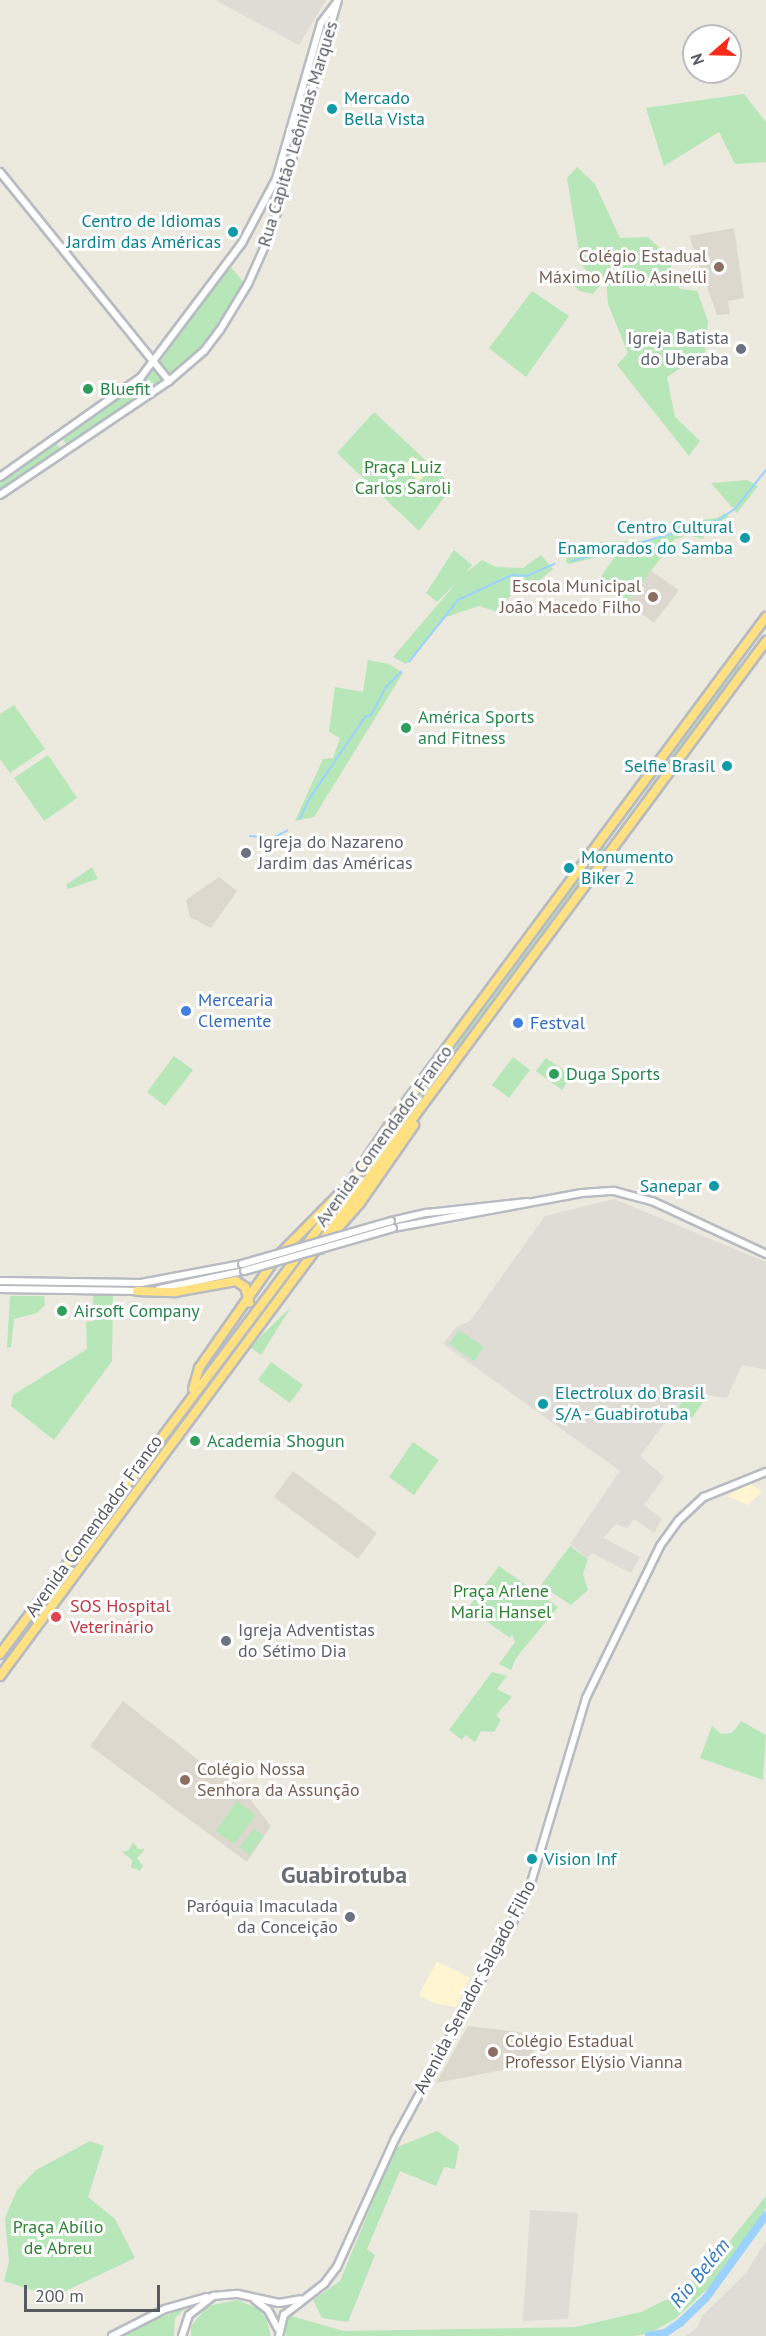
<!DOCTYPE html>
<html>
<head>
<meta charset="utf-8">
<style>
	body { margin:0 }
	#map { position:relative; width:766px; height:2336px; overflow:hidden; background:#ece9de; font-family:"PT Sans",sans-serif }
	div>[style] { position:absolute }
	.commercial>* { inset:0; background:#fff5d0 }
	.industrial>* { inset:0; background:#dfdcd6 }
	.education>* { inset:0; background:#dcd8cd }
	.green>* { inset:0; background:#b7e7b8 }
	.sand>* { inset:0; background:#fdf1c8 }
	.stream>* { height:1.5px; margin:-0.75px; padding:0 0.75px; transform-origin:0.75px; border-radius:0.75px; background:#9bd2ff }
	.river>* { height:8px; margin:-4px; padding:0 4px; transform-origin:4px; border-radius:4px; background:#9bd2ff }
	.roads { filter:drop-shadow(2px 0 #b7bbc2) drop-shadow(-2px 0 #b7bbc2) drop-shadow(0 2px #b7bbc2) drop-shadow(0 -2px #b7bbc2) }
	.secondary>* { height:6px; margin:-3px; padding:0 3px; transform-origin:3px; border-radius:3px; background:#fff }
	.highway>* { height:8px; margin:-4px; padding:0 4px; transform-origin:4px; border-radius:4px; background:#ffe182 }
	.bridges { filter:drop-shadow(2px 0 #b7bbc2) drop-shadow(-2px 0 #b7bbc2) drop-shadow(0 2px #b7bbc2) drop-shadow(0 -2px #b7bbc2) }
	.secondary-bridge>* { height:6px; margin:-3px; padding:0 3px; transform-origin:3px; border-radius:3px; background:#fff }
	.dots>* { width:16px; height:16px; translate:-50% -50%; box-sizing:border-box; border:3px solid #fff; border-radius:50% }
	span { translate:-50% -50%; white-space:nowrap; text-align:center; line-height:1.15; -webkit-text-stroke:6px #fff; paint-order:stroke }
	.culture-label { font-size:18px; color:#0d838f }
	.left { translate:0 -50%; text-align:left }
	.right { translate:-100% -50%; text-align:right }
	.street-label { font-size:18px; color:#575b61 }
	.education-label { font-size:18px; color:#785e54 }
	.worship-label { font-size:18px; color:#5b616d }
	.leisure-label { font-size:18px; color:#27864d }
	.park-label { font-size:18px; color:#2d8431 }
	.shop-label { font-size:18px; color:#366cbe }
	.health-label { font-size:18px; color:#be3a42 }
	.water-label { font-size:20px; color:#3378c2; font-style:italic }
	.district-label { font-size:24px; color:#686d73; font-weight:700 }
	.north { position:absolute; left:682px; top:24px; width:60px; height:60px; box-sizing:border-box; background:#fff; border:2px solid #bcbdc0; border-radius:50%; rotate:250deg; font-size:16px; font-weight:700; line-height:24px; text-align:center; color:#575b61 }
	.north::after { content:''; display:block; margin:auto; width:21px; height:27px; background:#f72d19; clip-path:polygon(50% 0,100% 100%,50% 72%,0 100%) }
	.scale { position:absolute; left:24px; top:2285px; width:136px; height:27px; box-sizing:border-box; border:3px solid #575b61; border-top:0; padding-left:8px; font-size:18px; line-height:21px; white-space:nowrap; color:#575b61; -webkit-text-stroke:4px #fff; paint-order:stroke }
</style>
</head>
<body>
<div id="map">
	<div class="commercial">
		<i style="clip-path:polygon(750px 1483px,762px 1492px,748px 1505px,727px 1496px)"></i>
		<i style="clip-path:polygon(437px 1961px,470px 1978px,456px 2007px,436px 2004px,419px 1995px)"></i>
	</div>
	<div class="industrial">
		<i style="clip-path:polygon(215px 0,326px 0,299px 45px)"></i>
		<i style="clip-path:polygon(614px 1199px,766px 1262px,766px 1370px,742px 1365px,727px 1398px,688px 1392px,640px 1456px,664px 1477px,644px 1505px,662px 1519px,654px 1533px,634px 1519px,627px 1528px,616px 1524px,603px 1538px,640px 1557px,631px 1573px,592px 1553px,587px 1558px,570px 1544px,620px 1471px,443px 1344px,456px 1327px,470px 1321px,545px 1216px)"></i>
		<i style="clip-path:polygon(530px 2210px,578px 2213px,568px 2319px,523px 2321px)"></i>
		<i style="clip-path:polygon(766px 2241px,766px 2336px,685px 2336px,696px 2329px,703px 2315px,746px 2273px)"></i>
	</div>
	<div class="education">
		<i style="clip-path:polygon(734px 228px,744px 298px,728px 301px,730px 314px,717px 315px,689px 236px)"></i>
		<i style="clip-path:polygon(651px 571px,679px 590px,654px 623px,627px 603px)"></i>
		<i style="clip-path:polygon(219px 877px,237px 891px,211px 928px,190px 917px,186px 900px)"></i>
		<i style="clip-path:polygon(293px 1471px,377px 1533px,358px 1559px,274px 1497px)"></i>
		<i style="clip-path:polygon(123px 1701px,206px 1766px,215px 1763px,246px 1794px,271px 1826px,247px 1862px,90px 1746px)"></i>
		<i style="clip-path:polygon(468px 2026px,534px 2034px,533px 2064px,436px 2083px)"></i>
	</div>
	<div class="green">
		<i style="clip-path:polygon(744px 94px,766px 122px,766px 162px,735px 164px,719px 132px,664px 166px,646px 108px)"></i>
		<i style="clip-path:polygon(577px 167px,595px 184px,620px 238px,648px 237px,663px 251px,671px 251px,671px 276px,680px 289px,697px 291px,708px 321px,705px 352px,667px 377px,675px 417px,700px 441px,689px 456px,617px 365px,628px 353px,608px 304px,606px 278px,593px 294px,580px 291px,569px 282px,588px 274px,581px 263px,567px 178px)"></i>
		<i style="clip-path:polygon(229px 265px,244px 283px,213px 336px,170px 376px,160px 362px)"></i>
		<i style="clip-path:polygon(532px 291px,569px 316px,526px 377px,489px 348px)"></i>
		<i style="clip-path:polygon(154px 369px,163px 380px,67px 445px,62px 438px)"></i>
		<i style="clip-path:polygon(374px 412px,453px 486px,419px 531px,337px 453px)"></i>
		<i style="clip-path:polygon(55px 442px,61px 449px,0 491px,0 482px)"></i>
		<i style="clip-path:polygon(747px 480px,758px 486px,737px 513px,711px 483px)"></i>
		<i style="clip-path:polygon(725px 513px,729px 517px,708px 527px,703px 539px,688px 535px,675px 539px,626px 604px,598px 581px,618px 552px,569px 564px,566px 562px,567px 556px,592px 542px,643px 541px,670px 534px,681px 522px,717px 518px)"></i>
		<i style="clip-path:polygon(454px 550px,472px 565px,466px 573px,482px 560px,496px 567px,523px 568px,541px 555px,553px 569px,540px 580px,514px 591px,498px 612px,479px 606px,446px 617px,406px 664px,393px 657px,458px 581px,437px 602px,426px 593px)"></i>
		<i style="clip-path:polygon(368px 660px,389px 664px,403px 673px,314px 817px,295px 821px,323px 759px,333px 758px,340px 738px,329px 732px,335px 687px,363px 692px)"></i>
		<i style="clip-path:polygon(737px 663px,741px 670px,619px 835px,616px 834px)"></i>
		<i style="clip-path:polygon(14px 705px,45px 749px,10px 773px,0 759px,0 714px)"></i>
		<i style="clip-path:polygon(48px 755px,77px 798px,44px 821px,14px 778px)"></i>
		<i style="clip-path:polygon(603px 844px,607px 850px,324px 1234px,319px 1234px,388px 1135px)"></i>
		<i style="clip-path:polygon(92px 867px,98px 879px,68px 889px,66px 885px)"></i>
		<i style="clip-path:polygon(174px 1056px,193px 1070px,165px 1106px,147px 1092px)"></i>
		<i style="clip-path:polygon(513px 1057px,530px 1070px,509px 1098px,492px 1085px)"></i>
		<i style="clip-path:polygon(546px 1058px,572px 1076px,562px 1090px,536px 1071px)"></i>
		<i style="clip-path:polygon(295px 1267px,297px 1269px,189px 1415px,183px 1411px)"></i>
		<i style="clip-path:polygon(93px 1295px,113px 1295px,112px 1361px,54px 1440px,11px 1406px,13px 1395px,87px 1349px,86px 1322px,94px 1321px)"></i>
		<i style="clip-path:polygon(10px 1296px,44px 1296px,45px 1305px,37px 1313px,14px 1319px,11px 1347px,7px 1348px)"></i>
		<i style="clip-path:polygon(291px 1307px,261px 1355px,251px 1348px,260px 1337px)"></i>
		<i style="clip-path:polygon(459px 1330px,484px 1347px,474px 1361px,449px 1344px)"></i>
		<i style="clip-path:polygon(271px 1362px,303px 1385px,290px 1403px,258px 1380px)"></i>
		<i style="clip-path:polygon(688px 1393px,707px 1396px,692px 1418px,678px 1407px)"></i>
		<i style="clip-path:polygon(175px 1421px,181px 1425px,30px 1629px,28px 1623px)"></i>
		<i style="clip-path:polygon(413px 1442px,439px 1460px,414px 1495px,389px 1477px)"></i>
		<i style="clip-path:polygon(570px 1546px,588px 1559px,583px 1574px,588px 1590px,571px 1605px,541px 1585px)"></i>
		<i style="clip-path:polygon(499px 1566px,558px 1607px,516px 1658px,511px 1670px,499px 1664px,515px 1642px,512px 1634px,510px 1638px,468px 1608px)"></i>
		<i style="clip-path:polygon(492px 1672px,507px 1676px,497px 1689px,512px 1697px,496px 1715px,501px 1720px,494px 1732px,481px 1731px,475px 1742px,465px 1735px,462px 1740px,449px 1730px)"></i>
		<i style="clip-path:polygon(741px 1721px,766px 1735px,763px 1780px,700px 1758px,712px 1726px,721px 1734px,732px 1733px)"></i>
		<i style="clip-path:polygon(237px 1801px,256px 1815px,234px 1844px,216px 1831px)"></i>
		<i style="clip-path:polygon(254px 1829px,264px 1836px,249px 1855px,240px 1847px)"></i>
		<i style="clip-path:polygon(133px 1842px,138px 1849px,145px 1849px,137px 1858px,143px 1866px,140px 1871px,131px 1867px,132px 1860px,122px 1852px,129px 1850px)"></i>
		<i style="clip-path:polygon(437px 2131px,459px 2146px,455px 2169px,444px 2167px,436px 2186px,400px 2171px,367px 2249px,375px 2255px,348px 2322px,322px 2318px,313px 2300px,340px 2281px,395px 2148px)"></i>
		<i style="clip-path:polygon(90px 2141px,104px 2146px,88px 2197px,115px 2219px,135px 2258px,53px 2297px,4px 2281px,9px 2262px,5px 2218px,17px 2190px,36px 2170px)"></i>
		<i style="clip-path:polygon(766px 2196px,766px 2208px,717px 2280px,675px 2319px,650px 2333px,634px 2336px,286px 2336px,285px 2320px,291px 2316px,344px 2331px,576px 2327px,641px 2312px,672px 2297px,705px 2272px)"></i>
		<i style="clip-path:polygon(237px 2300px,257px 2308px,266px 2318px,271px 2336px,191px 2336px,191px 2326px,208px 2306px)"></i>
		<i style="clip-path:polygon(188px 2306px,175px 2318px,174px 2336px,118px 2336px)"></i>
	</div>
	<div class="sand">
		<i style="clip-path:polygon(412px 456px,429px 471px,419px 481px,403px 468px)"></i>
	</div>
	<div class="stream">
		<i style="left:618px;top:549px;width:105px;rotate:-16deg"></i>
		<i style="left:719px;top:520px;width:19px;rotate:-35deg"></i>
		<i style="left:735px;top:509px;width:50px;rotate:-51.5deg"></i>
		<i style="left:572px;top:561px;width:40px;rotate:-16deg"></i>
		<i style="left:409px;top:662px;width:79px;rotate:-51.7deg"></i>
		<i style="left:458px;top:600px;width:60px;rotate:-24.8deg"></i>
		<i style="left:512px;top:575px;width:15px;rotate:4deg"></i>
		<i style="left:527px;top:576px;width:30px;rotate:-24deg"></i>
		<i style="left:300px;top:819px;width:23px;rotate:-65deg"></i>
		<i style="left:310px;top:798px;width:98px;rotate:-55.8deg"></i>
		<i style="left:365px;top:717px;width:6px;rotate:-18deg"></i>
		<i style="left:371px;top:715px;width:32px;rotate:-62deg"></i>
		<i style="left:386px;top:687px;width:21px;rotate:-45deg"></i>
		<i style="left:250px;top:836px;width:23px;rotate:5deg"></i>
		<i style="left:273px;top:838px;width:16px;rotate:-27deg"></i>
	</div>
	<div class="river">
		<i style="left:649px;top:2336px;width:16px;rotate:-11deg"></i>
		<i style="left:665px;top:2333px;width:18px;rotate:-34deg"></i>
		<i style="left:680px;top:2323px;width:36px;rotate:-44deg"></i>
		<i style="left:706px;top:2298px;width:102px;rotate:-54.1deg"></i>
	</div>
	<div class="roads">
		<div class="secondary">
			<i style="left:0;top:172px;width:269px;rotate:51deg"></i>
			<i style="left:0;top:477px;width:173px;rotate:-35.3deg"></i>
			<i style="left:141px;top:377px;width:168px;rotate:-53deg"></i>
			<i style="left:242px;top:243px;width:72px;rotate:-62deg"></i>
			<i style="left:276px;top:179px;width:162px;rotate:-73.9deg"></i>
			<i style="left:321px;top:23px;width:26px;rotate:-53deg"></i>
			<i style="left:0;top:495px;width:204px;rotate:-34deg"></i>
			<i style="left:169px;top:381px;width:46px;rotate:-40.6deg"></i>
			<i style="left:204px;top:351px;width:26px;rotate:-53deg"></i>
			<i style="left:220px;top:330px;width:54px;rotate:-58.7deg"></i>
			<i style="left:248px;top:284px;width:59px;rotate:-66deg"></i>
			<i style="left:272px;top:230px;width:239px;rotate:-74deg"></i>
			<i style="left:391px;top:1221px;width:37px;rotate:-13deg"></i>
			<i style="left:427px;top:1213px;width:101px;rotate:-6.3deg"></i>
			<i style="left:393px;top:1228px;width:192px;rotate:-10.5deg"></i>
			<i style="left:582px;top:1193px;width:32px;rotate:-4deg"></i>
			<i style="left:614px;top:1191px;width:39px;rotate:15deg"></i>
			<i style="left:652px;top:1201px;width:126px;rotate:24.9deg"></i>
			<i style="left:0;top:1281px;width:141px;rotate:0.8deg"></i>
			<i style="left:141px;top:1283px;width:103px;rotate:-10.7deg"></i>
			<i style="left:0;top:1289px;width:140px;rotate:0.8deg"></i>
			<i style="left:159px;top:1289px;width:87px;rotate:-12deg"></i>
			<i style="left:255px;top:2300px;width:16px;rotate:38deg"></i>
			<i style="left:268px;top:2310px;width:21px;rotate:62deg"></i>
			<i style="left:112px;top:2336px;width:59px;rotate:-27deg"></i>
			<i style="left:165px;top:2309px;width:44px;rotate:-15.9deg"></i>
			<i style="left:182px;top:2336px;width:22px;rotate:-72deg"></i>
			<i style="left:189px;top:2315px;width:31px;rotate:-38deg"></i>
			<i style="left:213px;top:2296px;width:25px;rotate:-5deg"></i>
			<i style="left:238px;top:2294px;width:42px;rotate:12.4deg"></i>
			<i style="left:279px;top:2303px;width:22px;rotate:-10deg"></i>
			<i style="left:279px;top:2336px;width:22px;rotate:-77deg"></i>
			<i style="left:284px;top:2315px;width:51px;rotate:-37.8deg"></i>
			<i style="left:324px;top:2284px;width:21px;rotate:-53deg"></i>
			<i style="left:337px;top:2267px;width:141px;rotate:-65.6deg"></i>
			<i style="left:395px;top:2139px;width:277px;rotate:-61.5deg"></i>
			<i style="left:527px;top:1896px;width:207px;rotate:-73.4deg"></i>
			<i style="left:586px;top:1698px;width:169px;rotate:-64deg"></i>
			<i style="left:660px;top:1546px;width:32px;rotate:-54deg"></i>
			<i style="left:679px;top:1520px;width:34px;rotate:-43deg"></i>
			<i style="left:704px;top:1497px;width:67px;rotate:-22deg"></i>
		</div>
		<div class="highway">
			<i style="left:320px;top:1249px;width:61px;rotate:-49deg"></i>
			<i style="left:360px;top:1203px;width:95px;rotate:-55.3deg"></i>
			<i style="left:137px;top:1291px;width:38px;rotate:2deg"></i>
			<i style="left:175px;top:1292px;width:62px;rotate:-10.2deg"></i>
			<i style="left:236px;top:1281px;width:11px;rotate:34deg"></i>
			<i style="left:245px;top:1287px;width:16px;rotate:75deg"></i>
			<i style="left:193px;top:1389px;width:22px;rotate:-74deg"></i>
			<i style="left:199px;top:1368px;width:134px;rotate:-55deg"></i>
			<i style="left:276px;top:1258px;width:93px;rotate:-45.4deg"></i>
			<i style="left:0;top:1654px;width:546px;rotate:-53.19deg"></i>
			<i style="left:327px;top:1217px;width:114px;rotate:-55.8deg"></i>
			<i style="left:391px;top:1123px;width:630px;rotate:-53.46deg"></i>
			<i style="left:0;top:1676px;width:1288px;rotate:-53.49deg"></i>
		</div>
	</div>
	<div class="bridges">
		<div class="secondary-bridge">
			<i style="left:242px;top:1264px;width:155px;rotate:-16.1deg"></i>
			<i style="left:244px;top:1271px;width:155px;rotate:-16.1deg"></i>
		</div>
	</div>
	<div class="dots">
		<i style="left:332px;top:109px;background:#0f9aa8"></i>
		<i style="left:233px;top:232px;background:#0f9aa8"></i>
		<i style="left:719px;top:267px;background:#8d6e63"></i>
		<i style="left:741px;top:349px;background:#6b7280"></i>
		<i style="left:88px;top:389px;background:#2e9e5b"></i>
		<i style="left:745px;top:538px;background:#0f9aa8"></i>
		<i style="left:653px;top:597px;background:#8d6e63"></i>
		<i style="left:406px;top:728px;background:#2e9e5b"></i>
		<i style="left:727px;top:766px;background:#0f9aa8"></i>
		<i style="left:246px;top:853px;background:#6b7280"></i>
		<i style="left:569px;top:868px;background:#0f9aa8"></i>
		<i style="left:186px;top:1011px;background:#3f7fe0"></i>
		<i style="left:518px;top:1023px;background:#3f7fe0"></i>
		<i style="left:554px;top:1074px;background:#2e9e5b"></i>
		<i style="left:714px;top:1186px;background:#0f9aa8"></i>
		<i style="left:62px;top:1311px;background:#2e9e5b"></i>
		<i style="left:543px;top:1404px;background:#0f9aa8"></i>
		<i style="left:195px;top:1441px;background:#2e9e5b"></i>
		<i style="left:56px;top:1617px;background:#e0444e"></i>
		<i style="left:226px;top:1641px;background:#6b7280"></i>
		<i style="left:185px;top:1780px;background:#8d6e63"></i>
		<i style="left:532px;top:1859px;background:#0f9aa8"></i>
		<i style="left:350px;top:1917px;background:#6b7280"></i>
		<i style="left:493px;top:2052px;background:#8d6e63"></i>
	</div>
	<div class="culture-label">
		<span class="left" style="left:344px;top:109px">Mercado<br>Bella Vista</span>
		<span class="right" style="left:221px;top:232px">Centro de Idiomas<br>Jardim das Américas</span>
		<span class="right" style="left:733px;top:538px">Centro Cultural<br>Enamorados do Samba</span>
		<span class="right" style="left:715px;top:766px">Selfie Brasil</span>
		<span class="left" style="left:581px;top:868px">Monumento<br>Biker 2</span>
		<span class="right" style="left:702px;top:1186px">Sanepar</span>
		<span class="left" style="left:555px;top:1404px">Electrolux do Brasil<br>S/A - Guabirotuba</span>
		<span class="left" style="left:544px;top:1859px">Vision Inf</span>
	</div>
	<div class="street-label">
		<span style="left:298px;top:134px;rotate:-73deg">Rua Capitão Leônidas Marques</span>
		<span style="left:384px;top:1136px;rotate:-54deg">Avenida Comendador Franco</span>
		<span style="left:94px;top:1526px;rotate:-54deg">Avenida Comendador Franco</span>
		<span style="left:475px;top:1987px;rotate:-62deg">Avenida Senador Salgado Filho</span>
	</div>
	<div class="education-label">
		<span class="right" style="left:707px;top:267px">Colégio Estadual<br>Máximo Atílio Asinelli</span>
		<span class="right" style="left:641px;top:597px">Escola Municipal<br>João Macedo Filho</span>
		<span class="left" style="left:197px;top:1780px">Colégio Nossa<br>Senhora da Assunção</span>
		<span class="left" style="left:505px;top:2052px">Colégio Estadual<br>Professor Elýsio Vianna</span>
	</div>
	<div class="worship-label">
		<span class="right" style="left:729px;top:349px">Igreja Batista<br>do Uberaba</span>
		<span class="left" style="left:258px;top:853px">Igreja do Nazareno<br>Jardim das Américas</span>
		<span class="left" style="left:238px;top:1641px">Igreja Adventistas<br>do Sétimo Dia</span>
		<span class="right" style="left:338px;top:1917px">Paróquia Imaculada<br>da Conceição</span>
	</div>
	<div class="leisure-label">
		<span class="left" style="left:100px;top:389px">Bluefit</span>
		<span class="left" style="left:418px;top:728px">América Sports<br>and Fitness</span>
		<span class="left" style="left:566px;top:1074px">Duga Sports</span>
		<span class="left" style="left:74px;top:1311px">Airsoft Company</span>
		<span class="left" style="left:207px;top:1441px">Academia Shogun</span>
	</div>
	<div class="park-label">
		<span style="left:403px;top:478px">Praça Luiz<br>Carlos Saroli</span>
		<span style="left:501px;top:1602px">Praça Arlene<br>Maria Hansel</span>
		<span style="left:58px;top:2238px">Praça Abílio<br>de Abreu</span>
	</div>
	<div class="shop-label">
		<span class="left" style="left:198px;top:1011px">Mercearia<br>Clemente</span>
		<span class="left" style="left:530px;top:1023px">Festval</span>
	</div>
	<div class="health-label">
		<span class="left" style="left:70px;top:1617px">SOS Hospital<br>Veterinário</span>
	</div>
	<div class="water-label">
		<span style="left:700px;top:2273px;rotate:-51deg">Rio Belém</span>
	</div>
	<div class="district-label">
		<span style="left:344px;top:1875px">Guabirotuba</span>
	</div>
	<div class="north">N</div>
	<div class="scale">200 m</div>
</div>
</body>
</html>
